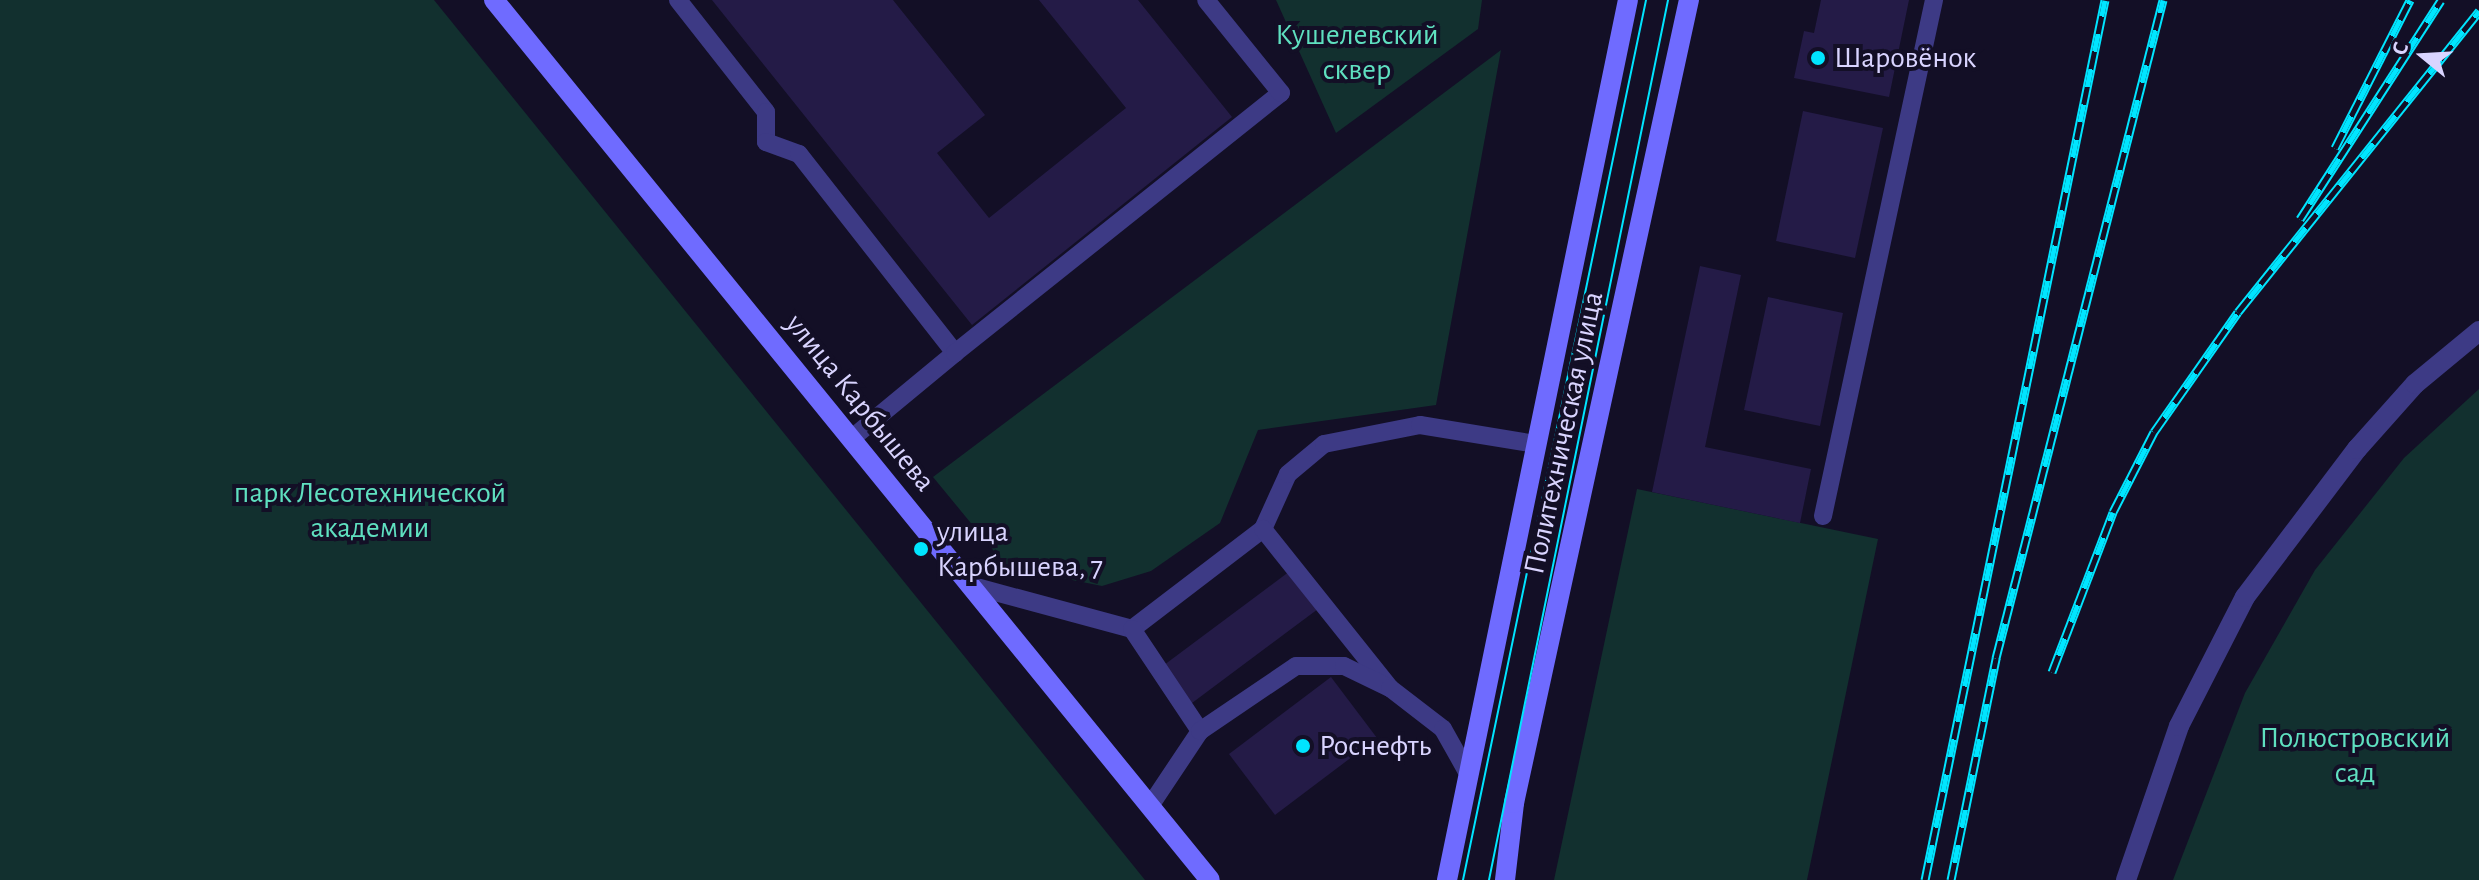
<!DOCTYPE html>
<html>
<head>
<meta charset="utf-8">
<style>
	body { margin:0 }
	#map { position:relative; width:2479px; height:880px; overflow:hidden; background:#130f26; font-family:"Alegreya Sans",sans-serif }
	div>[style] { position:absolute }
	.green>* { inset:0; background:#12302f }
	.building>* { inset:0; background:#241b47 }
	.service>* { height:18px; margin:-9px; padding:0 9px; transform-origin:9px; border-radius:9px; background:#3d3a85 }
	.tertiary>* { height:20px; margin:-10px; padding:0 10px; transform-origin:10px; border-radius:10px; background:#3d3a85 }
	.secondary>* { height:20px; margin:-10px; padding:0 10px; transform-origin:10px; border-radius:10px; background:#6f6bff }
	.tram>* { height:2px; margin:-1px; padding:0 1px; transform-origin:1px; border-radius:1px; background:#00e5ff }
	.rail>* { height:9px; margin-top:-4.5px; transform-origin:0; background:repeating-linear-gradient(90deg,#130f26 0 18px,#00e5ff 0 36px); box-sizing:border-box; border-block:2px solid #00e5ff }
	.dots>* { width:22px; height:22px; translate:-50% -50%; box-sizing:border-box; border:4px solid #130f26; border-radius:50% }
	span { translate:-50% -50%; white-space:nowrap; text-align:center; line-height:1.15; -webkit-text-stroke:8px #130f26; paint-order:stroke }
	.park-label { font-size:30px; color:#5fe0c0 }
	.poi-label { font-size:30px; color:#d9d4ff }
	.left { translate:0 -50%; text-align:left }
	.street-label { font-size:30px; color:#d9d4ff }
	.north { position:absolute; left:2383px; top:16px; width:80px; height:80px; -webkit-text-stroke:6px #130f26; paint-order:stroke; rotate:288deg; font-size:22px; font-weight:700; line-height:32px; text-align:center; color:#d9d4ff }
	.north::after { content:''; display:block; margin:auto; width:28px; height:36px; background:#d9d4ff; clip-path:polygon(50% 0,100% 100%,50% 72%,0 100%) }
</style>
</head>
<body>
<div id="map">
	<div class="green">
		<i style="clip-path:polygon(0 0,434px 0,1145px 880px,0 880px)"></i>
		<i style="clip-path:polygon(1276px 0,1482px 0,1478px 29px,1336px 133px)"></i>
		<i style="clip-path:polygon(1501px 50px,1436px 405px,1258px 430px,1220px 523px,1151px 571px,1102px 586px,1007px 567px,933px 477px)"></i>
		<i style="clip-path:polygon(2479px 389px,2479px 880px,2173px 880px,2245px 693px,2315px 570px,2404px 458px)"></i>
		<i style="clip-path:polygon(1637px 489px,1878px 539px,1807px 880px,1554px 880px)"></i>
	</div>
	<div class="building">
		<i style="clip-path:polygon(712px 0,893px 0,985px 115px,937px 153px,989px 218px,1126px 108px,1039px 0,1138px 0,1232px 117px,972px 325px)"></i>
		<i style="clip-path:polygon(1821px 0,1909px 0,1889px 97px,1794px 78px,1804px 31px,1814px 33px)"></i>
		<i style="clip-path:polygon(1803px 111px,1883px 128px,1855px 258px,1776px 241px)"></i>
		<i style="clip-path:polygon(1700px 266px,1741px 275px,1705px 447px,1811px 469px,1800px 523px,1652px 492px)"></i>
		<i style="clip-path:polygon(1768px 297px,1843px 313px,1820px 426px,1744px 410px)"></i>
		<i style="clip-path:polygon(1290px 571px,1318px 609px,1188px 706px,1160px 668px)"></i>
		<i style="clip-path:polygon(1331px 677px,1377px 738px,1275px 815px,1229px 754px)"></i>
	</div>
	<div class="service">
		<i style="left:678px;top:0;width:142px;rotate:51.8deg"></i>
		<i style="left:766px;top:112px;width:30px;rotate:90deg"></i>
		<i style="left:766px;top:142px;width:35px;rotate:20deg"></i>
		<i style="left:799px;top:154px;width:253px;rotate:51.9deg"></i>
		<i style="left:955px;top:353px;width:135px;rotate:140.4deg"></i>
		<i style="left:955px;top:353px;width:417px;rotate:-38.6deg"></i>
		<i style="left:1281px;top:93px;width:119px;rotate:-128.9deg"></i>
		<i style="left:1823px;top:516px;width:528px;rotate:-77.86deg"></i>
		<i style="left:1263px;top:529px;width:60px;rotate:-65.6deg"></i>
		<i style="left:1288px;top:474px;width:47px;rotate:-39.8deg"></i>
		<i style="left:1324px;top:444px;width:98px;rotate:-11.2deg"></i>
		<i style="left:1420px;top:425px;width:118px;rotate:9.3deg"></i>
		<i style="left:969px;top:585px;width:169px;rotate:15.1deg"></i>
		<i style="left:1132px;top:629px;width:165px;rotate:-37.4deg"></i>
		<i style="left:1263px;top:529px;width:203px;rotate:51.4deg"></i>
		<i style="left:1132px;top:629px;width:123px;rotate:56.3deg"></i>
		<i style="left:1150px;top:806px;width:90px;rotate:-56.3deg"></i>
		<i style="left:1200px;top:731px;width:116px;rotate:-34.1deg"></i>
		<i style="left:1296px;top:666px;width:48px"></i>
		<i style="left:1344px;top:666px;width:51px;rotate:25.6deg"></i>
		<i style="left:1390px;top:688px;width:67px;rotate:37.7deg"></i>
		<i style="left:1443px;top:729px;width:47px;rotate:60.7deg"></i>
	</div>
	<div class="tertiary">
		<i style="left:2126px;top:880px;width:163px;rotate:-71deg"></i>
		<i style="left:2179px;top:726px;width:145px;rotate:-62.9deg"></i>
		<i style="left:2245px;top:597px;width:186px;rotate:-52.9deg"></i>
		<i style="left:2357px;top:449px;width:87px;rotate:-48.3deg"></i>
		<i style="left:2415px;top:384px;width:83px;rotate:-39.6deg"></i>
	</div>
	<div class="secondary">
		<i style="left:494px;top:0;width:1134px;rotate:50.87deg"></i>
		<i style="left:1447px;top:880px;width:898px;rotate:-78.38deg"></i>
		<i style="left:1505px;top:880px;width:78px;rotate:-83.3deg"></i>
		<i style="left:1514px;top:803px;width:822px;rotate:-77.71deg"></i>
	</div>
	<div class="tram">
		<i style="left:1463px;top:880px;width:899px;rotate:-78.25deg"></i>
		<i style="left:1489px;top:880px;width:898px;rotate:-78.5deg"></i>
	</div>
	<div class="rail">
		<i style="left:2335px;top:148px;width:166px;rotate:-63.1deg"></i>
		<i style="left:2300px;top:219px;width:260px;rotate:-57.2deg"></i>
		<i style="left:2052px;top:672px;width:171px;rotate:-69.1deg"></i>
		<i style="left:2113px;top:512px;width:90px;rotate:-62.9deg"></i>
		<i style="left:2154px;top:432px;width:146px;rotate:-55deg"></i>
		<i style="left:2238px;top:312px;width:386px;rotate:-51.3deg"></i>
		<i style="left:1925px;top:880px;width:898px;rotate:-78.44deg"></i>
		<i style="left:1951px;top:880px;width:227px;rotate:-78.5deg"></i>
		<i style="left:1996px;top:658px;width:679px;rotate:-75.76deg"></i>
	</div>
	<div class="dots">
		<i style="left:1818px;top:58px;background:#00e5ff"></i>
		<i style="left:921px;top:549px;background:#00e5ff"></i>
		<i style="left:1303px;top:746px;background:#00e5ff"></i>
	</div>
	<div class="park-label">
		<span style="left:1357px;top:52px">Кушелевский<br>сквер</span>
		<span style="left:370px;top:510px">парк Лесотехнической<br>академии</span>
		<span style="left:2355px;top:755px">Полюстровский<br>сад</span>
	</div>
	<div class="poi-label">
		<span class="left" style="left:1834px;top:58px">Шаровёнок</span>
		<span class="left" style="left:937px;top:549px">улица<br>Карбышева, 7</span>
		<span class="left" style="left:1319px;top:746px">Роснефть</span>
	</div>
	<div class="street-label">
		<span style="left:860px;top:403px;rotate:51deg">улица Карбышева</span>
		<span style="left:1564px;top:433px;rotate:-78deg">Политехническая улица</span>
	</div>
	<div class="north">С</div>
</div>
</body>
</html>
